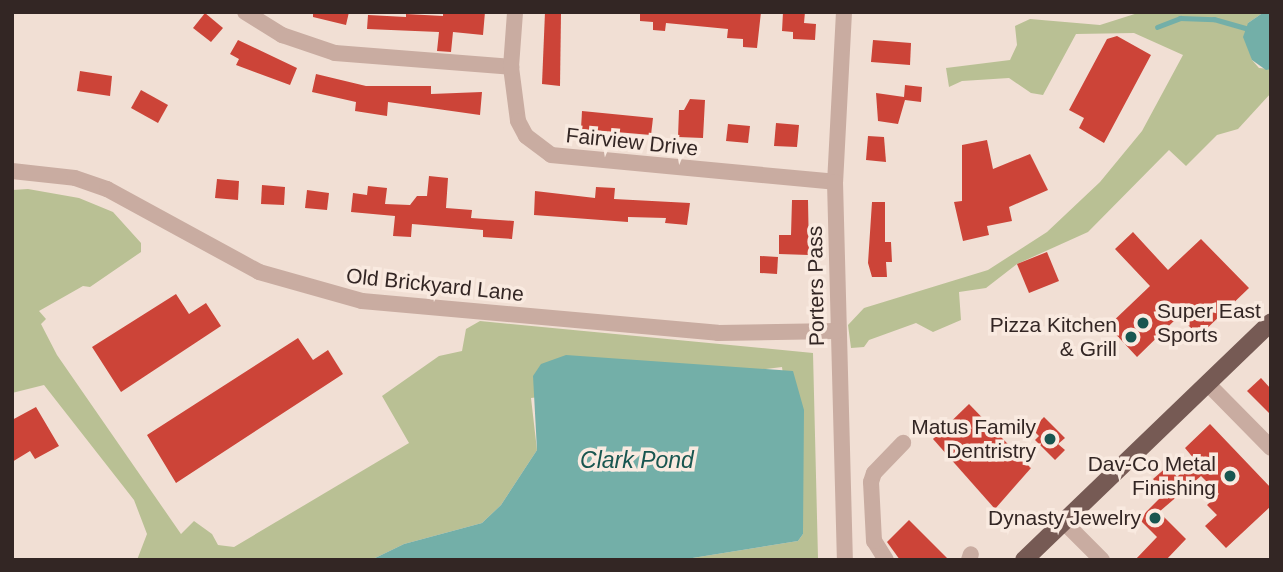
<!DOCTYPE html>
<html>
<head>
<meta charset="utf-8">
<style>
	body { margin:0 }
	#map { position:relative; width:1283px; height:572px; overflow:hidden; background:#f1dfd4; font-family:Arial,sans-serif }
	div>[style] { position:absolute }
	.green>* { inset:0; background:#b9c094 }
	.water>* { inset:0; background:#73afa8 }
	.stream>* { height:4.5px; margin:-2.25px; padding:0 2.25px; transform-origin:2.25px; border-radius:2.25px; background:#73afa8 }
	.building>* { inset:0; background:#cc4438 }
	.minor>* { height:16px; margin:-8px; padding:0 8px; transform-origin:8px; border-radius:8px; background:#c9aca1 }
	.major>* { height:18px; margin:-9px; padding:0 9px; transform-origin:9px; border-radius:9px; background:#765a54 }
	.dots>* { width:19px; height:19px; translate:-50% -50%; box-sizing:border-box; border:4px solid #f9eae0; border-radius:50% }
	span { translate:-50% -50%; white-space:nowrap; text-align:center; line-height:1.15; -webkit-text-stroke:7px #f9eae0; paint-order:stroke }
	.street-label { font-size:21px; color:#332624 }
	.poi-label { font-size:21px; color:#332624 }
	.left { translate:0 -50%; text-align:left }
	.right { translate:-100% -50%; text-align:right }
	.water-label { font-size:23px; color:#185650; font-style:italic }
	.frame { position:absolute; inset:0; border:14px solid #332624; pointer-events:none }
</style>
</head>
<body>
<div id="map">
	<div class="green">
		<i style="clip-path:polygon(1141px 12px,1264px 12px,1248px 23px,1252px 60px,1259px 68px,1271px 69px,1271px 93px,1238px 129px,1217px 135px,1186px 166px,1169px 150px,1088px 232px,1017px 264px,986px 288px,959px 292px,961px 320px,933px 332px,916px 323px,869px 340px,864px 347px,851px 348px,848px 325px,864px 308px,988px 270px,1047px 232px,1100px 182px,1142px 131px,1183px 55px,1134px 33px,1076px 34px,1043px 95px,1031px 93px,1009px 78px,962px 81px,949px 87px,946px 68px,1010px 60px,1017px 45px,1015px 26px,1030px 19px,1100px 25px)"></i>
		<i style="clip-path:polygon(28px 189px,79px 198px,113px 212px,141px 243px,141px 252px,90px 287px,83px 286px,39px 311px,46px 319px,41px 324px,57px 355px,181px 534px,194px 521px,212px 534px,218px 545px,234px 547px,409px 443px,382px 396px,439px 356px,462px 351px,466px 329px,480px 321px,813px 353px,818px 558px,680px 560px,798px 541px,803px 534px,782px 367px,531px 398px,537px 450px,501px 505px,482px 523px,404px 544px,371px 560px,137px 560px,147px 534px,134px 500px,44px 385px,12px 393px,12px 190px)"></i>
	</div>
	<div class="water">
		<i style="clip-path:polygon(1264px 12px,1271px 12px,1271px 69px,1266px 70px,1252px 60px,1243px 37px,1248px 23px)"></i>
		<i style="clip-path:polygon(566px 355px,793px 371px,804px 410px,803px 534px,798px 541px,680px 560px,371px 560px,404px 544px,482px 523px,501px 505px,537px 450px,533px 376px,541px 364px)"></i>
	</div>
	<div class="stream">
		<i style="left:1157px;top:27px;width:25px;rotate:-21deg"></i>
		<i style="left:1180px;top:18px;width:34px;rotate:2deg"></i>
		<i style="left:1214px;top:19px;width:35px;rotate:16deg"></i>
	</div>
	<div class="building">
		<i style="clip-path:polygon(313px 12px,349px 12px,346px 25px,313px 17px)"></i>
		<i style="clip-path:polygon(443px 12px,485px 12px,483px 35px,453px 32px,451px 52px,437px 51px,439px 32px,367px 29px,368px 15px,406px 17px,406px 14px,443px 16px)"></i>
		<i style="clip-path:polygon(545px 12px,561px 13px,560px 86px,542px 84px)"></i>
		<i style="clip-path:polygon(640px 12px,761px 12px,757px 48px,743px 47px,743px 39px,727px 38px,728px 29px,666px 23px,665px 31px,653px 30px,653px 22px,640px 21px)"></i>
		<i style="clip-path:polygon(783px 12px,805px 12px,804px 23px,816px 24px,815px 40px,793px 39px,793px 32px,782px 31px)"></i>
		<i style="clip-path:polygon(205px 13px,223px 28px,211px 42px,193px 28px)"></i>
		<i style="clip-path:polygon(1117px 36px,1151px 55px,1104px 143px,1079px 128px,1084px 118px,1069px 110px,1107px 39px)"></i>
		<i style="clip-path:polygon(238px 40px,297px 68px,290px 85px,236px 65px,239px 59px,230px 54px)"></i>
		<i style="clip-path:polygon(873px 40px,911px 43px,910px 65px,871px 62px)"></i>
		<i style="clip-path:polygon(80px 71px,112px 76px,110px 96px,77px 91px)"></i>
		<i style="clip-path:polygon(316px 74px,366px 86px,431px 86px,431px 94px,482px 92px,480px 115px,388px 102px,387px 116px,355px 111px,356px 102px,312px 92px)"></i>
		<i style="clip-path:polygon(905px 85px,922px 87px,921px 102px,905px 100px,898px 124px,878px 121px,876px 93px,904px 97px)"></i>
		<i style="clip-path:polygon(141px 90px,168px 105px,158px 123px,131px 108px)"></i>
		<i style="clip-path:polygon(690px 99px,705px 100px,703px 138px,678px 137px,679px 110px,684px 110px)"></i>
		<i style="clip-path:polygon(582px 111px,653px 118px,651px 135px,581px 129px)"></i>
		<i style="clip-path:polygon(776px 123px,799px 125px,797px 147px,774px 146px)"></i>
		<i style="clip-path:polygon(728px 124px,750px 126px,748px 143px,726px 141px)"></i>
		<i style="clip-path:polygon(868px 136px,884px 137px,886px 162px,866px 160px)"></i>
		<i style="clip-path:polygon(987px 140px,993px 169px,1030px 154px,1048px 190px,1009px 207px,1012px 221px,987px 226px,989px 235px,963px 241px,954px 202px,962px 201px,962px 145px)"></i>
		<i style="clip-path:polygon(429px 176px,448px 178px,446px 208px,472px 210px,471px 218px,514px 221px,512px 239px,483px 237px,483px 230px,412px 224px,411px 237px,393px 236px,395px 216px,351px 212px,353px 193px,367px 195px,368px 186px,387px 188px,385px 204px,410px 205px,417px 196px,427px 196px)"></i>
		<i style="clip-path:polygon(217px 179px,239px 181px,238px 200px,215px 198px)"></i>
		<i style="clip-path:polygon(262px 185px,285px 187px,284px 205px,261px 204px)"></i>
		<i style="clip-path:polygon(596px 187px,615px 188px,614px 199px,690px 203px,687px 225px,665px 223px,666px 218px,628px 217px,628px 222px,534px 215px,535px 191px,595px 198px)"></i>
		<i style="clip-path:polygon(307px 190px,329px 193px,327px 210px,305px 208px)"></i>
		<i style="clip-path:polygon(792px 200px,808px 200px,809px 255px,779px 254px,779px 235px,791px 235px)"></i>
		<i style="clip-path:polygon(872px 202px,885px 202px,885px 242px,891px 242px,892px 262px,886px 262px,887px 277px,872px 277px,868px 263px)"></i>
		<i style="clip-path:polygon(1133px 232px,1168px 270px,1201px 239px,1249px 288px,1199px 336px,1179px 316px,1137px 357px,1108px 326px,1150px 286px,1115px 249px)"></i>
		<i style="clip-path:polygon(1047px 252px,1059px 281px,1029px 293px,1017px 264px)"></i>
		<i style="clip-path:polygon(760px 256px,778px 257px,777px 274px,760px 273px)"></i>
		<i style="clip-path:polygon(176px 294px,189px 314px,206px 303px,221px 326px,121px 392px,92px 347px)"></i>
		<i style="clip-path:polygon(298px 338px,313px 360px,328px 350px,343px 374px,176px 483px,147px 435px)"></i>
		<i style="clip-path:polygon(1261px 378px,1271px 389px,1271px 415px,1247px 391px)"></i>
		<i style="clip-path:polygon(969px 404px,1031px 468px,995px 509px,933px 439px)"></i>
		<i style="clip-path:polygon(36px 407px,59px 446px,35px 459px,30px 451px,12px 462px,12px 420px)"></i>
		<i style="clip-path:polygon(1044px 417px,1065px 438px,1058px 444px,1065px 450px,1055px 460px,1035px 440px,1039px 436px,1032px 429px)"></i>
		<i style="clip-path:polygon(1210px 424px,1271px 488px,1271px 506px,1226px 548px,1205px 526px,1217px 515px,1207px 505px,1219px 494px,1201px 476px,1159px 512px,1186px 539px,1166px 560px,1135px 560px,1157px 537px,1139px 519px,1165px 493px,1153px 479px,1168px 466px,1177px 477px,1195px 460px,1185px 448px)"></i>
		<i style="clip-path:polygon(909px 520px,949px 560px,900px 560px,887px 542px)"></i>
	</div>
	<div class="minor">
		<i style="left:245px;top:12px;width:44px;rotate:31.9deg"></i>
		<i style="left:282px;top:35px;width:56px;rotate:18.8deg"></i>
		<i style="left:335px;top:53px;width:177px;rotate:4.5deg"></i>
		<i style="left:511px;top:67px;width:54px;rotate:82.6deg"></i>
		<i style="left:518px;top:121px;width:17px;rotate:62deg"></i>
		<i style="left:526px;top:136px;width:31px;rotate:37deg"></i>
		<i style="left:551px;top:155px;width:285px;rotate:5.4deg"></i>
		<i style="left:844px;top:12px;width:170px;rotate:93deg"></i>
		<i style="left:835px;top:182px;width:378px;rotate:88.5deg"></i>
		<i style="left:511px;top:67px;width:55px;rotate:-85.8deg"></i>
		<i style="left:12px;top:171px;width:63px;rotate:6.3deg"></i>
		<i style="left:75px;top:178px;width:34px;rotate:19deg"></i>
		<i style="left:107px;top:189px;width:173px;rotate:28.6deg"></i>
		<i style="left:259px;top:272px;width:107px;rotate:15.7deg"></i>
		<i style="left:362px;top:301px;width:357px;rotate:5.1deg"></i>
		<i style="left:718px;top:333px;width:119px;rotate:-1deg"></i>
		<i style="left:1207px;top:383px;width:91px;rotate:45.4deg"></i>
		<i style="left:1063px;top:521px;width:55px;rotate:45deg"></i>
		<i style="left:886px;top:560px;width:22px;rotate:-122deg"></i>
		<i style="left:874px;top:541px;width:59px;rotate:-92.9deg"></i>
		<i style="left:871px;top:482px;width:9px;rotate:-72deg"></i>
		<i style="left:874px;top:473px;width:42px;rotate:-46deg"></i>
		<i style="left:969px;top:560px;width:6px;rotate:-72deg"></i>
	</div>
	<div class="major">
		<i style="left:1024px;top:560px;width:343px;rotate:-43.9deg"></i>
	</div>
	<div class="dots">
		<i style="left:1143px;top:323px;background:#185650"></i>
		<i style="left:1131px;top:337px;background:#185650"></i>
		<i style="left:1050px;top:439px;background:#185650"></i>
		<i style="left:1230px;top:476px;background:#185650"></i>
		<i style="left:1155px;top:518px;background:#185650"></i>
	</div>
	<div class="street-label">
		<span style="left:632px;top:142px;rotate:6deg">Fairview Drive</span>
		<span style="left:435px;top:285px;rotate:6deg">Old Brickyard Lane</span>
		<span style="left:816px;top:286px;rotate:-91deg">Porters Pass</span>
	</div>
	<div class="poi-label">
		<span class="left" style="left:1157px;top:323px">Super East<br>Sports</span>
		<span class="right" style="left:1117px;top:337px">Pizza Kitchen<br>&amp; Grill</span>
		<span class="right" style="left:1036px;top:439px">Matus Family<br>Dentristry</span>
		<span class="right" style="left:1216px;top:476px">Dav-Co Metal<br>Finishing</span>
		<span class="right" style="left:1141px;top:518px">Dynasty Jewelry</span>
	</div>
	<div class="water-label">
		<span style="left:637px;top:460px">Clark Pond</span>
	</div>
	<div class="frame"></div>
</div>
</body>
</html>
